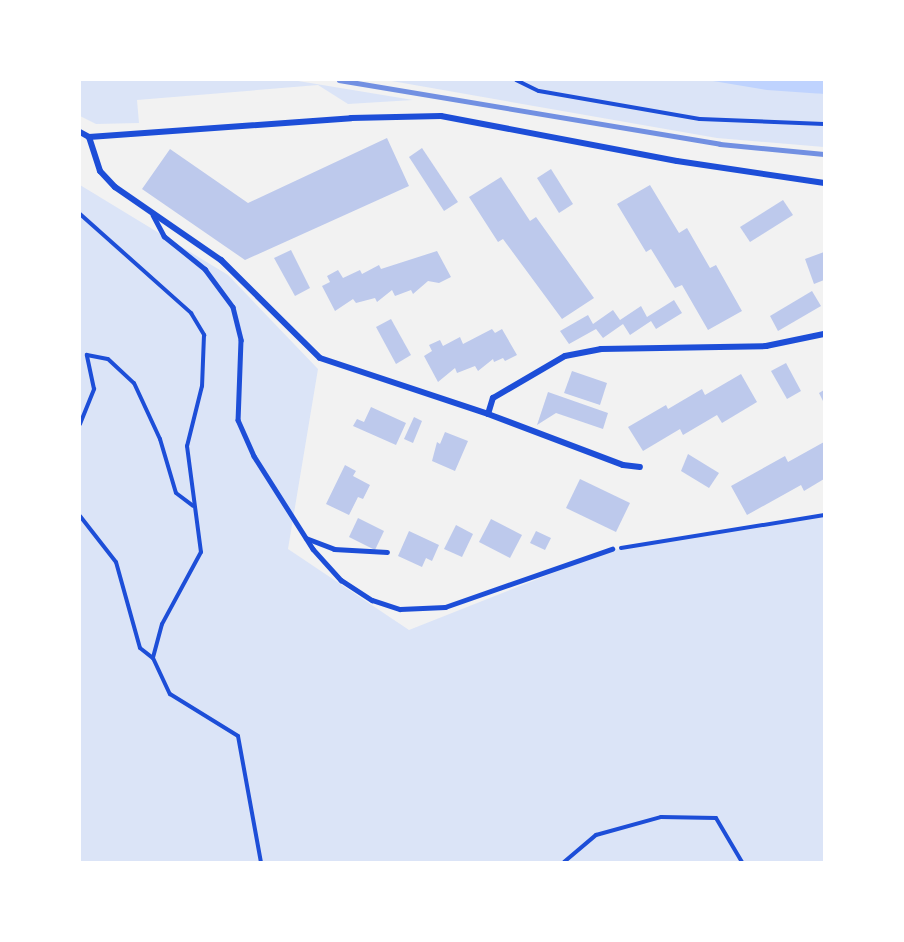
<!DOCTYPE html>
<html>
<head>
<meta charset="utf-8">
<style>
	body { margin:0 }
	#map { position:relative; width:904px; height:942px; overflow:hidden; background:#f2f2f2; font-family:Barlow,sans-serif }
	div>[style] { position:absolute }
	.green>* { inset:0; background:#dbe4f7 }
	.water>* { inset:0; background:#bfd3fe }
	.building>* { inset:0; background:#bdc9ec }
	.path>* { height:4px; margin:-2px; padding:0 2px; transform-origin:2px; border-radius:2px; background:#1d4ed8 }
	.service>* { height:4.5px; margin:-2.25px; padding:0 2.25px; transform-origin:2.25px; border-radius:2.25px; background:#1d4ed8 }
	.minor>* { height:6px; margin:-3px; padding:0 3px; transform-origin:3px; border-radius:3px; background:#1d4ed8 }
	.rail>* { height:4.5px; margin:-2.25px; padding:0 2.25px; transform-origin:2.25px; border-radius:2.25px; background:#7290e2 }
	span { translate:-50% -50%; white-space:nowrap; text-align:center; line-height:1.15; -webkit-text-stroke:4.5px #fff; paint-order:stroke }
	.frame { position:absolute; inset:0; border:81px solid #fff; pointer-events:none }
</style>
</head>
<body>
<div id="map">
	<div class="green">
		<i style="clip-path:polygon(80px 80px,292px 80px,413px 100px,348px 104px,318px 85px,137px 100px,139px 123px,96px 124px,80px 116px)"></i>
		<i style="clip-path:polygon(386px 80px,707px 80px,824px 94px,824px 147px,717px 138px)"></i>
		<i style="clip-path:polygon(80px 185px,228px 275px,318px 369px,288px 549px,409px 630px,608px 551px,824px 515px,824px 862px,80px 862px)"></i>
	</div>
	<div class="water">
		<i style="clip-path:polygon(707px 80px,824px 80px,824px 94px,767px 90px)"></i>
	</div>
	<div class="building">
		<i style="clip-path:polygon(387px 138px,409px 186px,245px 260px,142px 189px,170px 149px,248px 203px)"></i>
		<i style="clip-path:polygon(422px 148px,458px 202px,444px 211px,409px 157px)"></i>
		<i style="clip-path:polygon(551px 169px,573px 204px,559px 213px,537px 178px)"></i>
		<i style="clip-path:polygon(501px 177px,530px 221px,536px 217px,594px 298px,562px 319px,503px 239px,498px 242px,469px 197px)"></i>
		<i style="clip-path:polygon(650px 185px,679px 233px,687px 228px,710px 268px,716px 265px,742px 311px,708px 330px,682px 285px,675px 288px,651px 249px,646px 252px,617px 204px)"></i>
		<i style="clip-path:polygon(783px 200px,793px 215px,750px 242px,740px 227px)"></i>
		<i style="clip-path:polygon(291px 250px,310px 288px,295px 296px,274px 258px)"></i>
		<i style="clip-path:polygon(437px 251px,451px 277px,439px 283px,428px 281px,413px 294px,411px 290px,395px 296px,392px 290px,377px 302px,375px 298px,356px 303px,353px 299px,335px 311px,322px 286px,330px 282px,327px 276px,338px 270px,343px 278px,360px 270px,362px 274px,379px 265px,381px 269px)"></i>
		<i style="clip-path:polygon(824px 252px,824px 280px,814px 284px,805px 259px)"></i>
		<i style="clip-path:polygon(812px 291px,821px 306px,778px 331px,770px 316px)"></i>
		<i style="clip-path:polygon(674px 300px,682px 313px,656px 329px,651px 321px,630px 335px,623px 324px,603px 338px,596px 329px,569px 344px,560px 331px,588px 315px,593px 324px,613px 310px,620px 320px,641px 306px,647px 317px)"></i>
		<i style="clip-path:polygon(391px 319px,411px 355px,396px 364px,376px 327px)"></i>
		<i style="clip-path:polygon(492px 329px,495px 333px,502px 329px,517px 355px,505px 361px,503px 358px,494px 362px,493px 359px,478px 371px,475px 366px,457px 373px,455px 368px,438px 382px,424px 356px,432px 351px,429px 345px,440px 340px,443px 346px,460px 337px,463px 344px)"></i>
		<i style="clip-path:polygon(786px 363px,801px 391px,787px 399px,771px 371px)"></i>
		<i style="clip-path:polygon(572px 371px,607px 383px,600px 405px,564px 393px)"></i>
		<i style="clip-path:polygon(741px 374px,757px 402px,722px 423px,717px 415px,683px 435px,680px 429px,643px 451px,628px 427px,666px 405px,668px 409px,702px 389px,705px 395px)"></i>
		<i style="clip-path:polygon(824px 390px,824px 403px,819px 393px)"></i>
		<i style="clip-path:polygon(548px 392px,608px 413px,603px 429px,556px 413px,537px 425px)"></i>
		<i style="clip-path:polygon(371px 407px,406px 423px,396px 445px,353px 426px,357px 419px,364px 422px)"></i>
		<i style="clip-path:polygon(414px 417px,422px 421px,413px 443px,404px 439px)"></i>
		<i style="clip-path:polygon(445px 432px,468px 441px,455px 471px,432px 461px,437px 442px,440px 444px)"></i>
		<i style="clip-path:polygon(824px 442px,824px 479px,804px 491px,801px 485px,747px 515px,731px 486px,785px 456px,788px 462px)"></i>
		<i style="clip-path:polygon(688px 454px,719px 473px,709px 488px,681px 471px)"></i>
		<i style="clip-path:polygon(345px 465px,356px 471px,353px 476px,370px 485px,363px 499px,358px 497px,349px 515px,326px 504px)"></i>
		<i style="clip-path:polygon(580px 479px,630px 503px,616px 532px,566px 508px)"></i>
		<i style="clip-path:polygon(358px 518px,384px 531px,375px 550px,349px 537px)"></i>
		<i style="clip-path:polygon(491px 519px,522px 535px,510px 558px,479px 542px)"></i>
		<i style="clip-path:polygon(456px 525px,473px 534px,462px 557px,444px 549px)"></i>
		<i style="clip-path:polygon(409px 531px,439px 545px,432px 561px,426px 558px,422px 567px,398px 556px)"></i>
		<i style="clip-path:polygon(536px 531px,551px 538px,545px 550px,530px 543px)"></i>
	</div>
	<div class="path">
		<i style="left:516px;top:80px;width:25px;rotate:26deg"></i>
		<i style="left:539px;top:91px;width:163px;rotate:9.9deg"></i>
		<i style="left:700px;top:119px;width:124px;rotate:2.3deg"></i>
		<i style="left:80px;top:214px;width:149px;rotate:41.7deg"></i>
		<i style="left:191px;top:313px;width:26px;rotate:59deg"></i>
		<i style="left:204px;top:335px;width:51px;rotate:92.2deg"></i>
		<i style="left:202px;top:386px;width:62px;rotate:104deg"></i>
		<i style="left:187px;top:446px;width:107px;rotate:82.5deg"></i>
		<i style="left:201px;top:552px;width:82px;rotate:118.4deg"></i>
		<i style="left:162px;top:624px;width:35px;rotate:105deg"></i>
		<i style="left:153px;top:658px;width:40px;rotate:65deg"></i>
		<i style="left:170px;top:694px;width:80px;rotate:31.7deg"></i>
		<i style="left:238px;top:736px;width:128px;rotate:79.7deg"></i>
		<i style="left:80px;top:424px;width:38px;rotate:-68deg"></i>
		<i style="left:94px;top:389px;width:35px;rotate:-102deg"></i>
		<i style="left:87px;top:355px;width:21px;rotate:11deg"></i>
		<i style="left:108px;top:359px;width:35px;rotate:43deg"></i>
		<i style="left:134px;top:383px;width:62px;rotate:65.1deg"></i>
		<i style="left:160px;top:439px;width:56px;rotate:73.5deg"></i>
		<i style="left:176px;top:493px;width:21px;rotate:37deg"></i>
		<i style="left:80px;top:516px;width:58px;rotate:52deg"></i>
		<i style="left:116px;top:562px;width:89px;rotate:74.4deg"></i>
		<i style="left:140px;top:648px;width:16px;rotate:38deg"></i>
		<i style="left:621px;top:548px;width:206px;rotate:-9.2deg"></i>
		<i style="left:564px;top:862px;width:42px;rotate:-40.2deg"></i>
		<i style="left:596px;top:835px;width:67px;rotate:-15.5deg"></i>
		<i style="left:661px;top:817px;width:55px;rotate:1deg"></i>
		<i style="left:716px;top:818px;width:51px;rotate:59.4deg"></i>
	</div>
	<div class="service">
		<i style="left:153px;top:215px;width:24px;rotate:62deg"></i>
		<i style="left:164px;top:236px;width:53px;rotate:38.8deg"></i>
		<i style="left:205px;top:269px;width:47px;rotate:53.6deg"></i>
		<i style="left:233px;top:307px;width:34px;rotate:76deg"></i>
		<i style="left:241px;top:340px;width:80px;rotate:92.1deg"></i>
		<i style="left:238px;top:420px;width:39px;rotate:66deg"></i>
		<i style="left:254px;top:456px;width:110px;rotate:57.6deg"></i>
		<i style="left:313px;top:549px;width:42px;rotate:47.9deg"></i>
		<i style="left:341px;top:580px;width:37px;rotate:33deg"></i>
		<i style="left:372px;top:600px;width:29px;rotate:18deg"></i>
		<i style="left:400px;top:609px;width:45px;rotate:-2.5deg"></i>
		<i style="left:445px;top:607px;width:177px;rotate:-19.2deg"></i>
		<i style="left:306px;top:538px;width:30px;rotate:21deg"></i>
		<i style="left:334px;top:549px;width:53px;rotate:3.2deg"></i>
	</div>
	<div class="minor">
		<i style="left:80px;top:132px;width:10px;rotate:29deg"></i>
		<i style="left:89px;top:137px;width:263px;rotate:-4.1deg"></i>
		<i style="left:351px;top:118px;width:90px;rotate:-1.3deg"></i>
		<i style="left:441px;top:116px;width:240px;rotate:10.8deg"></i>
		<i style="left:677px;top:161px;width:149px;rotate:8.5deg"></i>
		<i style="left:89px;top:137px;width:36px;rotate:72deg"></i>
		<i style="left:100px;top:171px;width:22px;rotate:47deg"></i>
		<i style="left:115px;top:187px;width:129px;rotate:34.6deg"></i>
		<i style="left:221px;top:260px;width:139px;rotate:44.7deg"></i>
		<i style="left:320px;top:358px;width:177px;rotate:18.4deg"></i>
		<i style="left:488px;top:414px;width:144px;rotate:20.7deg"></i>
		<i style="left:623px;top:465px;width:17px;rotate:7deg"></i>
		<i style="left:488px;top:414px;width:17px;rotate:-73deg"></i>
		<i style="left:493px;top:398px;width:83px;rotate:-30.3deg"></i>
		<i style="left:565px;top:356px;width:37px;rotate:-11deg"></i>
		<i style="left:601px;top:349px;width:165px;rotate:-1deg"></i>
		<i style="left:766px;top:346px;width:59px;rotate:-11.7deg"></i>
	</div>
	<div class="rail">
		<i style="left:339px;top:80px;width:386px;rotate:9.5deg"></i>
		<i style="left:720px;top:144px;width:104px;rotate:5.5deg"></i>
	</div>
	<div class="frame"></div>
</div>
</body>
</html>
